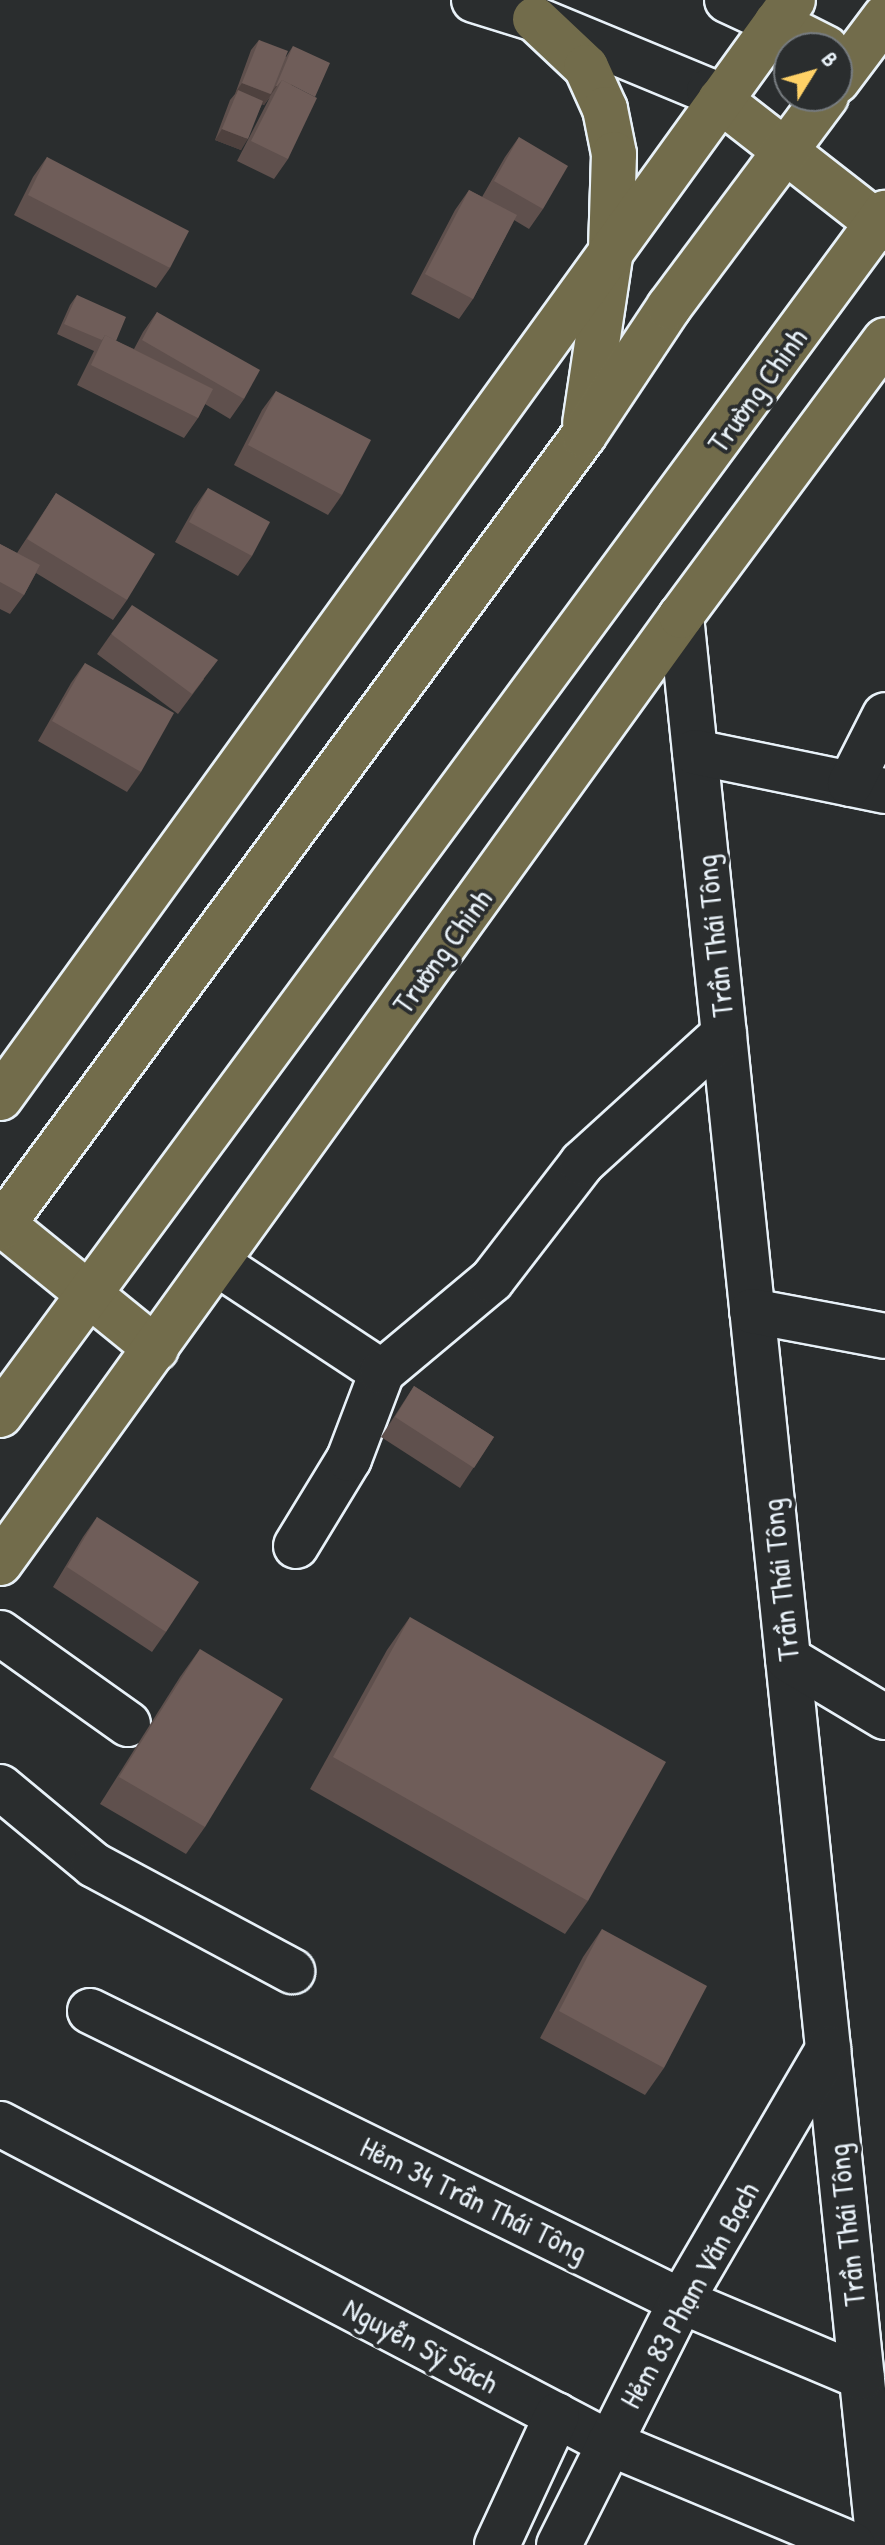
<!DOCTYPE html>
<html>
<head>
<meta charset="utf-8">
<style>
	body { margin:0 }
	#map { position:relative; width:885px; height:2545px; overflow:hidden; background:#2a2d2e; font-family:"Patrick Hand",sans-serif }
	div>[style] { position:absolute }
	.roads { filter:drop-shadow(2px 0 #e8f1f8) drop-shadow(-2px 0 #e8f1f8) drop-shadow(0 2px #e8f1f8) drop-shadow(0 -2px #e8f1f8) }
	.minor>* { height:44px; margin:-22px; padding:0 22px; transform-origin:22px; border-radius:22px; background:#2a2d2e }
	.major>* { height:44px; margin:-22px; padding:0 22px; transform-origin:22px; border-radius:22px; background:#726c4b }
	.wall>* { inset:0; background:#5f504d }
	.shaded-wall>* { inset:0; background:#4e413e }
	.building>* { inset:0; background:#6f5d59 }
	span { translate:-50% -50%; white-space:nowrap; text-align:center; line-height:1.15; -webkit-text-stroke:8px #2a2d2e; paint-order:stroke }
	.street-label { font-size:30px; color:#e8f1f8 }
	.north { position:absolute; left:773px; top:32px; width:80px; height:80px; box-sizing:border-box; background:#2a2d2e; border:2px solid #767b7f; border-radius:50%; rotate:53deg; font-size:22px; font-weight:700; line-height:32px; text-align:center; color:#e8f1f8 }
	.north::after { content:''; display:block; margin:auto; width:28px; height:36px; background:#ffd166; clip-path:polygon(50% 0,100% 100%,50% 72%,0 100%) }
</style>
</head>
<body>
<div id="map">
	<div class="roads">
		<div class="minor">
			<i style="left:474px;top:0;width:64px;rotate:17.3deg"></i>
			<i style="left:535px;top:19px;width:188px;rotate:22.5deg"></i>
			<i style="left:709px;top:91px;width:14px;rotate:39deg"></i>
			<i style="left:727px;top:0;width:54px;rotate:25.1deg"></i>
			<i style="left:681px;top:616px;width:1939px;rotate:84.14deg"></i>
			<i style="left:695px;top:752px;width:194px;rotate:11.6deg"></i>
			<i style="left:850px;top:784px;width:77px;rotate:-63.1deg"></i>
			<i style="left:218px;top:1264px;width:196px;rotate:33.4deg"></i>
			<i style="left:752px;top:1311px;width:135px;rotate:10.6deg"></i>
			<i style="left:296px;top:1546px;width:102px;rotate:-58.7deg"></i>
			<i style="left:349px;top:1459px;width:93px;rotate:-69.2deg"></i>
			<i style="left:382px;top:1372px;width:143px;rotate:-39.9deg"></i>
			<i style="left:492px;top:1280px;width:148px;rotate:-52.4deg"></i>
			<i style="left:582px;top:1163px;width:192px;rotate:-42.3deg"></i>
			<i style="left:0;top:1633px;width:157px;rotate:35.4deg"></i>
			<i style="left:788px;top:1659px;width:113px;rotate:30.9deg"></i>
			<i style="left:0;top:1787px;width:122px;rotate:39.7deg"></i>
			<i style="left:94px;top:1865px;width:225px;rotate:28.2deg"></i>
			<i style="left:90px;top:2011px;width:658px;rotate:26.14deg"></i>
			<i style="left:681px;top:2301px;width:196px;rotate:22.8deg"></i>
			<i style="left:0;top:2124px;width:687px;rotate:27.65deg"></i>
			<i style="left:609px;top:2443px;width:264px;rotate:22.7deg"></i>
			<i style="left:497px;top:2545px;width:143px;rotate:-65.2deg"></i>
			<i style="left:559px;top:2545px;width:273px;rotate:-63.4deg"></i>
			<i style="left:681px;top:2301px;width:292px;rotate:-59.7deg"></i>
		</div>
		<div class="major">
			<i style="left:535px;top:19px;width:70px;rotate:43.3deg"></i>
			<i style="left:586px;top:67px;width:46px;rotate:65.7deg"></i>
			<i style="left:605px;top:109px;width:46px;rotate:78.7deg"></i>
			<i style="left:614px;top:154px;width:96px;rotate:91.8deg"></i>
			<i style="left:611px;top:250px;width:175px;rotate:98.5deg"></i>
			<i style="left:776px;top:23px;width:56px;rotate:26.6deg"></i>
			<i style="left:837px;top:81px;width:80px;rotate:-53.1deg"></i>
			<i style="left:720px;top:100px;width:209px;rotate:38deg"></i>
			<i style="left:0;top:1098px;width:1354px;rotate:-54.16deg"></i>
			<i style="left:0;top:1222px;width:201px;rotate:39.1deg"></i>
			<i style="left:0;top:1228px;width:985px;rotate:-53.63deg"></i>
			<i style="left:584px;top:435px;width:154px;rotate:-56.4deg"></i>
			<i style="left:669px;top:307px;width:263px;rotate:-53.3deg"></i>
			<i style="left:0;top:1415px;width:1493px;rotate:-53.64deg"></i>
			<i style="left:0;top:1563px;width:1166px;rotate:-54.28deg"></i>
			<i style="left:681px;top:616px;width:343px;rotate:-53.5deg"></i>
		</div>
	</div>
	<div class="wall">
		<i style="clip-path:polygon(259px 40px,286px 57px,293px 46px,288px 159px,274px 179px,237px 161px,270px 97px,264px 105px,262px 104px,241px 150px,215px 140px,230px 100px,235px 94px,251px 50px)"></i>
		<i style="clip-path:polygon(519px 137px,543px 209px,529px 229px,514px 220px,473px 299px,459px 319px,411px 294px,455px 210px,469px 190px,482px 197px,505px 157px)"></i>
		<i style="clip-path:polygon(47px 157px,170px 268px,156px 288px,14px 215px,33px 177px)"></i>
		<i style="clip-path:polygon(77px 295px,116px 341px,134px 349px,143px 332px,157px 312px,244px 399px,230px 419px,205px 404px,198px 418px,184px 438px,77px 385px,94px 351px,57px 334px,70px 305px)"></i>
		<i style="clip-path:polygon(276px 391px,342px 495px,328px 515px,234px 465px,262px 410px)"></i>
		<i style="clip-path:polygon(208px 488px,252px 556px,238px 576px,175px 542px,194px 508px)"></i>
		<i style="clip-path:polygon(56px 493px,127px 600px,113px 620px,36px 573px,24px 595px,10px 614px,0 609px,0 544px,17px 553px)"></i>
		<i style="clip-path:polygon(111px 634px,204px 679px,178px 714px,97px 654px)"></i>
		<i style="clip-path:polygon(85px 663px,141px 772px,127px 792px,38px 741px,71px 683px)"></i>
		<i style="clip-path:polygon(414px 1386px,494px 1437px,460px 1488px,381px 1437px)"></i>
		<i style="clip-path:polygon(97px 1517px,166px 1632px,152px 1652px,53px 1587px,83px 1537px)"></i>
		<i style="clip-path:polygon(410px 1617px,588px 1901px,565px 1934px,310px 1789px,387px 1650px)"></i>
		<i style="clip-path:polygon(200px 1649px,205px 1827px,186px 1854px,100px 1804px,180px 1677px)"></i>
		<i style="clip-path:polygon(602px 1929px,664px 2068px,645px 2095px,540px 2038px,583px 1957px)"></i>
	</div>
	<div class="shaded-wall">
		<i style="clip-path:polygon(242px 83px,270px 94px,276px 86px,277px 86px,264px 105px,236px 94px,238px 90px,235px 93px)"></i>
		<i style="clip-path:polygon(222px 129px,248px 139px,241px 150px,215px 140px)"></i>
	</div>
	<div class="building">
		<i style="clip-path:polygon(259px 40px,288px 51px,271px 94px,242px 83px)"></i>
		<i style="clip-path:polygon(293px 46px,330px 63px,315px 97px,282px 80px,277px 86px,276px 86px)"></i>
		<i style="clip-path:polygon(282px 80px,317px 98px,288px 159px,251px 141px)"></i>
		<i style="clip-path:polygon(238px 90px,263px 101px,248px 139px,222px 129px)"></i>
		<i style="clip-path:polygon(519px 137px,568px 166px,543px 209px,494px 181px)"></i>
		<i style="clip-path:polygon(47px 157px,189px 231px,170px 268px,28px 195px)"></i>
		<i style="clip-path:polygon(469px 190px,517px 215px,473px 299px,425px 274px)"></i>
		<i style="clip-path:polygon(77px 295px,126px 317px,116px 341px,105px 335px,102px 340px,64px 324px)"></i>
		<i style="clip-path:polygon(157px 312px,260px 370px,244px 399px,142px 340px)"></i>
		<i style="clip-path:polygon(105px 335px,213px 389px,198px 418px,91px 365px)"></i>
		<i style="clip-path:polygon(276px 391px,371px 440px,342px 495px,248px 445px)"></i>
		<i style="clip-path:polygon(208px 488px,270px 522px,252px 556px,189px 522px)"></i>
		<i style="clip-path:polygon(56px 493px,155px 554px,127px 600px,27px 539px)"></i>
		<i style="clip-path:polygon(0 544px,40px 565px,24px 595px,0 582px)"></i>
		<i style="clip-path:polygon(132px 605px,218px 660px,192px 694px,111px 634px)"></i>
		<i style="clip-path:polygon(85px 663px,174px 713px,141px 772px,52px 721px)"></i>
		<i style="clip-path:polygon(414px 1386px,494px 1437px,474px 1468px,395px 1417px)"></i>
		<i style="clip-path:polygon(97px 1517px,199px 1582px,166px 1632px,67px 1567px)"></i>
		<i style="clip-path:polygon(410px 1617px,666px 1762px,588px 1901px,333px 1757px)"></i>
		<i style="clip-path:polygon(200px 1649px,283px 1699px,205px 1827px,119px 1777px)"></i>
		<i style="clip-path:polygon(602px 1929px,707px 1986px,664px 2068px,559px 2011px)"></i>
	</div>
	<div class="street-label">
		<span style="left:757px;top:390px;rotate:-54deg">Trường Chinh</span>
		<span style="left:714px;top:936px;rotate:-96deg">Trần Thái Tông</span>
		<span style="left:442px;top:951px;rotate:-54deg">Trường Chinh</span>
		<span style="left:780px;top:1580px;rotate:-96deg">Trần Thái Tông</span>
		<span style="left:474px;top:2199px;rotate:26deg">Hẻm 34 Trần Thái Tông</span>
		<span style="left:846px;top:2225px;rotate:-96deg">Trần Thái Tông</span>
		<span style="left:689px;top:2295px;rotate:-61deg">Hẻm 83 Phạm Văn Bạch</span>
		<span style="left:421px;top:2345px;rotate:28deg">Nguyễn Sỹ Sách</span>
	</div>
	<div class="north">B</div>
</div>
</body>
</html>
